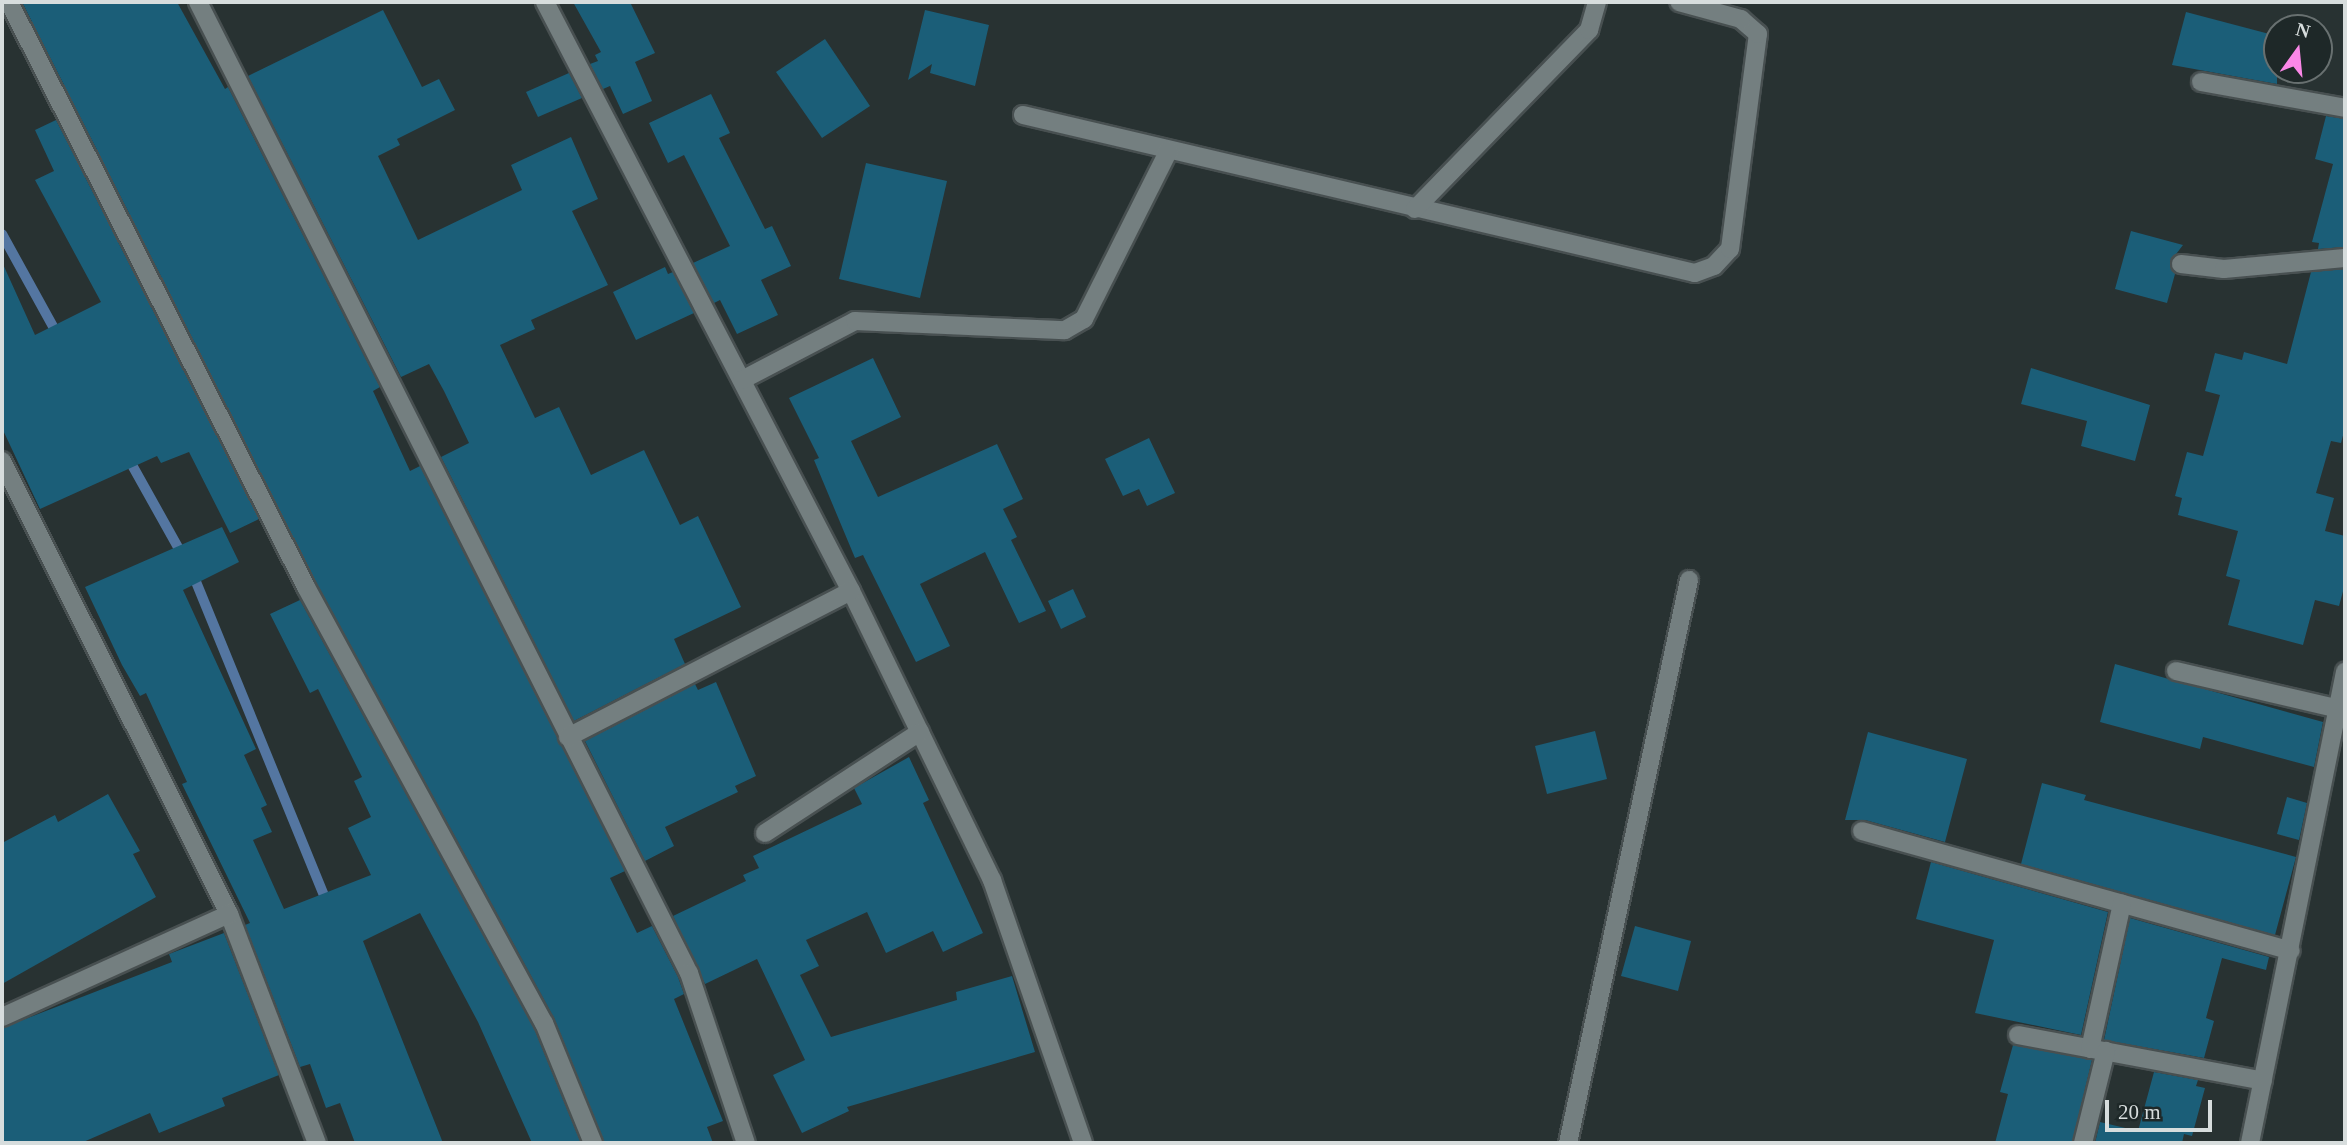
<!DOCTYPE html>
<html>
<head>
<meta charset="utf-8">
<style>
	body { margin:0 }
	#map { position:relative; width:2347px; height:1145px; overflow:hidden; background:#283232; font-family:"Times New Roman",serif }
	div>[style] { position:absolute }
	.stream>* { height:10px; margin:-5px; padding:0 5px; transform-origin:5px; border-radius:5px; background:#5476a1 }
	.building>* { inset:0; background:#1b5e78 }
	.roads { filter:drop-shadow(2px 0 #485051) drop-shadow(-2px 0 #485051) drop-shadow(0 2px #485051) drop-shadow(0 -2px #485051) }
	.service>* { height:18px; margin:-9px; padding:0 9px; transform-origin:9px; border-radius:9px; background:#747f80 }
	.minor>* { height:18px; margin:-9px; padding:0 9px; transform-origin:9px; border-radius:9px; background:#747f80 }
	.tertiary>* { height:18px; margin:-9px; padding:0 9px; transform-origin:9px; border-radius:9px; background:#747f80 }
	span { translate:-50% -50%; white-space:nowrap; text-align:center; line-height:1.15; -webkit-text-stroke:7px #1e2828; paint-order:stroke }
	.frame { position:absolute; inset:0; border:4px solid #d7dddd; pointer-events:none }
	.north { position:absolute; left:2263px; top:14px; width:70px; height:70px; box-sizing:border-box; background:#1e2828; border:2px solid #687070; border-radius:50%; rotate:15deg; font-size:19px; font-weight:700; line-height:28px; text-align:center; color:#d7dddd }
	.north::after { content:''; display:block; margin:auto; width:24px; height:32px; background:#fa87e7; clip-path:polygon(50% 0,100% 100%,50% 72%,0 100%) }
	.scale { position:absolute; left:2105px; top:1100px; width:107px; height:32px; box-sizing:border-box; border:4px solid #d7dddd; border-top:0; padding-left:9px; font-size:21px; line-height:24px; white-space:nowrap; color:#d7dddd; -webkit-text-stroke:5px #1e2828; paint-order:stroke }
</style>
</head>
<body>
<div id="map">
	<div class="stream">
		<i style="left:2px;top:234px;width:120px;rotate:61.1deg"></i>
		<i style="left:127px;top:456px;width:117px;rotate:60.8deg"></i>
		<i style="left:192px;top:572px;width:362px;rotate:67.8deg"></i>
	</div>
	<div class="building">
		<i style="clip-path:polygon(22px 2px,177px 2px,225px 89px,228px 87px,380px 387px,373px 391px,410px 471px,420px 466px,625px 871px,610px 878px,637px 933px,652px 926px,678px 977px,684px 994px,674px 999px,723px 1121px,707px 1127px,713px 1143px,604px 1143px,554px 1018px,316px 582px)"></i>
		<i style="clip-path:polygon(573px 2px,630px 2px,655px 53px,635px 62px,652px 101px,623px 114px,610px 86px,603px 89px,590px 64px,598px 61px,595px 55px,601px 52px)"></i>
		<i style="clip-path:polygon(383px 10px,422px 87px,439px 79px,455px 110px,397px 139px,400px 145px,378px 156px,418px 240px,522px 190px,511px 165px,571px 137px,598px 199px,572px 211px,608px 285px,531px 320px,535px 329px,500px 345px,535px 418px,559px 407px,591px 475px,644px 450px,680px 525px,698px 516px,741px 607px,674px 639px,685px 664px,574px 721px,441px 457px,469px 443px,444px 391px,429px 364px,401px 377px,248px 76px)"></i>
		<i style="clip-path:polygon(925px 10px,989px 25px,975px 86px,930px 73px,932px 64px,908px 80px)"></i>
		<i style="clip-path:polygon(2186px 12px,2277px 36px,2277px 84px,2172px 65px)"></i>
		<i style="clip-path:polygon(825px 39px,870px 106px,822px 138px,776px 72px)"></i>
		<i style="clip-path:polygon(569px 73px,582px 98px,538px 117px,526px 92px)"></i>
		<i style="clip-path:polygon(711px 94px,730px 133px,719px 138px,765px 229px,772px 226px,791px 266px,761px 280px,778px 315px,737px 334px,720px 300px,714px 303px,693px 263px,730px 246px,684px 155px,668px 163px,649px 123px)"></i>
		<i style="clip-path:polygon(2326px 116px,2345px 119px,2345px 247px,2318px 249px,2319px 243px,2312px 242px,2333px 164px,2315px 159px)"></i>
		<i style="clip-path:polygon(56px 120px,259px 519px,230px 533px,189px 452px,161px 463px,157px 456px,40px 509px,2px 428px,2px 262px,35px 335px,101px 302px,35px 180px,54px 171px,35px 130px)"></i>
		<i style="clip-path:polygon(866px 163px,947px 181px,920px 298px,839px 279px)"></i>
		<i style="clip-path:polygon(2131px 231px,2183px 245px,2170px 262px,2175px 274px,2167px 303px,2115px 289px)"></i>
		<i style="clip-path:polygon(665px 267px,668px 274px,673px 272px,694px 313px,636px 340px,613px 292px)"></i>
		<i style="clip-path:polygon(2345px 269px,2345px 428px,2341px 443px,2331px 441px,2316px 493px,2334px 498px,2325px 531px,2345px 536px,2345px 584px,2339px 606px,2315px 600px,2303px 645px,2228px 625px,2240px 580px,2226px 576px,2238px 531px,2178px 515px,2182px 498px,2175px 496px,2187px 452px,2203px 456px,2220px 395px,2205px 391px,2215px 353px,2242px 360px,2244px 352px,2287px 364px,2311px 272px)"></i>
		<i style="clip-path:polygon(873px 358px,901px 417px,851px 441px,878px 497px,997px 444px,1023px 499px,1003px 509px,1017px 537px,1011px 540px,1046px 611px,1019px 623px,985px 552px,920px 584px,950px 646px,916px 662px,863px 555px,855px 558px,814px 460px,819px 458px,789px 398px)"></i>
		<i style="clip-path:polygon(2031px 368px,2150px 405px,2135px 461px,2081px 446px,2087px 421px,2021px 404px)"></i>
		<i style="clip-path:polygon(1149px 438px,1175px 493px,1147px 506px,1139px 489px,1123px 496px,1105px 459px)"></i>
		<i style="clip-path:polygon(222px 527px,239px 562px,183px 590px,256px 749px,244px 755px,267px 805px,261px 808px,272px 832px,253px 840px,284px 909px,371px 875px,348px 828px,371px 817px,354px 781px,362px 777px,318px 689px,310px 693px,270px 614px,300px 600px,534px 1028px,581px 1143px,532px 1143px,478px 1022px,420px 913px,363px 941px,443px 1143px,355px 1143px,340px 1103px,326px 1108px,310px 1064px,300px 1067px,245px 925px,250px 923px,182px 784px,187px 782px,146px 693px,140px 696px,122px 665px,85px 587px)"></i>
		<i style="clip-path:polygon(1073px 589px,1086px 617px,1061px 629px,1048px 601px)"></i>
		<i style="clip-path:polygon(2115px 664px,2323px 722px,2314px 767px,2203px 737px,2200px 749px,2100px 722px)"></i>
		<i style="clip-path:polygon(716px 682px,756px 776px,735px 786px,738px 792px,665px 827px,674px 846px,645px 861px,585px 741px,695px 684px,698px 690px)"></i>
		<i style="clip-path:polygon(1595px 731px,1607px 779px,1547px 794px,1535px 746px)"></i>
		<i style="clip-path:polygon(1868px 732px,1967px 759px,1945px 842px,1865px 820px,1845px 820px)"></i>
		<i style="clip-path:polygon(909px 757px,929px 800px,923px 803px,983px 933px,943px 952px,933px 931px,886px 953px,867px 912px,806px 940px,819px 966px,800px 975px,831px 1037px,957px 1000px,956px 992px,1012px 976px,1035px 1052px,847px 1107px,849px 1111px,802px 1133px,773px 1075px,805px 1060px,757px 959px,705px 984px,673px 916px,746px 881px,743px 875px,759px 868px,753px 856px,862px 804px,854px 788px)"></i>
		<i style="clip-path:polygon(2042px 783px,2086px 795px,2084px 800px,2296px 857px,2275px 935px,2021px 864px)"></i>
		<i style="clip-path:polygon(108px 794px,140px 851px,133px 854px,156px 897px,2px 984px,2px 843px,55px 815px,58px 822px)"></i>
		<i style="clip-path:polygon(2287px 797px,2307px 803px,2299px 840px,2277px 834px)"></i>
		<i style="clip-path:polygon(1931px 862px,2108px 912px,2081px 1035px,1975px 1013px,1994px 940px,1916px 919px)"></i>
		<i style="clip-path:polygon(2130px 918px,2269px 957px,2266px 970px,2222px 958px,2206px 1018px,2214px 1021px,2204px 1058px,2104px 1040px)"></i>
		<i style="clip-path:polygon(1635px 926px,1691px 941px,1678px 991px,1621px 976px)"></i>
		<i style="clip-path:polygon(224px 933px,279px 1075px,222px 1098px,225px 1106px,159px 1133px,150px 1113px,81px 1143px,2px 1143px,2px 1028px,172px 962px,169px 954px)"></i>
		<i style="clip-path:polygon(2013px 1045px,2092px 1060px,2072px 1143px,1995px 1143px,2008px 1094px,2000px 1092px)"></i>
		<i style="clip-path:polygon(2154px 1072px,2198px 1080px,2196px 1086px,2205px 1088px,2192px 1136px,2184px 1134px,2182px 1143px,2095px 1143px,2100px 1122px,2138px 1131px)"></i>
	</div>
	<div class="roads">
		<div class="service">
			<i style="left:2201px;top:82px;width:146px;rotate:10.2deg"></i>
			<i style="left:2181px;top:264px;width:43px;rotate:6.6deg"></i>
			<i style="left:2224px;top:269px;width:121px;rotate:-5.2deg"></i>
			<i style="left:2176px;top:671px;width:167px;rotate:13.1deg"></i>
		</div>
		<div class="minor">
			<i style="left:9px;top:2px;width:656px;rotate:63.08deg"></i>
			<i style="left:306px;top:587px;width:497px;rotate:61.4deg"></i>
			<i style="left:544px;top:1023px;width:130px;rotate:67.8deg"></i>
			<i style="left:198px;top:2px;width:1088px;rotate:63.18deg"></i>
			<i style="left:689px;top:973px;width:179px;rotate:71.5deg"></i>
			<i style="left:545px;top:2px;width:664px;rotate:62.55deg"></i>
			<i style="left:851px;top:591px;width:322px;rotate:64deg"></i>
			<i style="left:992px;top:880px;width:278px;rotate:70.9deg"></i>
			<i style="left:1023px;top:115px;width:690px;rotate:13.23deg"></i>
			<i style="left:1695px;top:273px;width:20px;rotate:-20deg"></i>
			<i style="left:1714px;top:266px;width:23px;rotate:-47deg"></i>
			<i style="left:1730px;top:249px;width:217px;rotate:-82.6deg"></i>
			<i style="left:1758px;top:34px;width:23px;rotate:-139deg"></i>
			<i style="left:1741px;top:19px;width:64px;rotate:-164.7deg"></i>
			<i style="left:1415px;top:209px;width:250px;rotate:-45.8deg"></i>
			<i style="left:1589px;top:30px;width:29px;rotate:-74deg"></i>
			<i style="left:742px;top:380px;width:127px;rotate:-27.6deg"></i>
			<i style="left:855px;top:321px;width:210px;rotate:2.5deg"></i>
			<i style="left:1065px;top:330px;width:22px;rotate:-30deg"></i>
			<i style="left:1084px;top:319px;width:189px;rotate:-63.3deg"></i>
			<i style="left:2px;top:461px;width:507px;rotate:63.38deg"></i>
			<i style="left:229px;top:914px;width:245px;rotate:69deg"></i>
			<i style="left:568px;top:737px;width:318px;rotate:-27.3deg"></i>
			<i style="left:1862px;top:831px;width:445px;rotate:15.6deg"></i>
			<i style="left:765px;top:833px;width:185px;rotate:-33.1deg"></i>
			<i style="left:2px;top:1017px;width:249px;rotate:-24.4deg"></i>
			<i style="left:2018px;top:1035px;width:249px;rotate:10.6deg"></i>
			<i style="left:2090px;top:1049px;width:149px;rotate:-77.6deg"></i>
			<i style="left:1568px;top:1143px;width:576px;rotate:-77.87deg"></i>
			<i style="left:2083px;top:1143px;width:95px;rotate:-76deg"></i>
		</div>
		<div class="tertiary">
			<i style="left:2250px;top:1143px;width:481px;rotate:-78.6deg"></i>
		</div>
	</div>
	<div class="frame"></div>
	<div class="north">N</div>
	<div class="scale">20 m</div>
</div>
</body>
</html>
